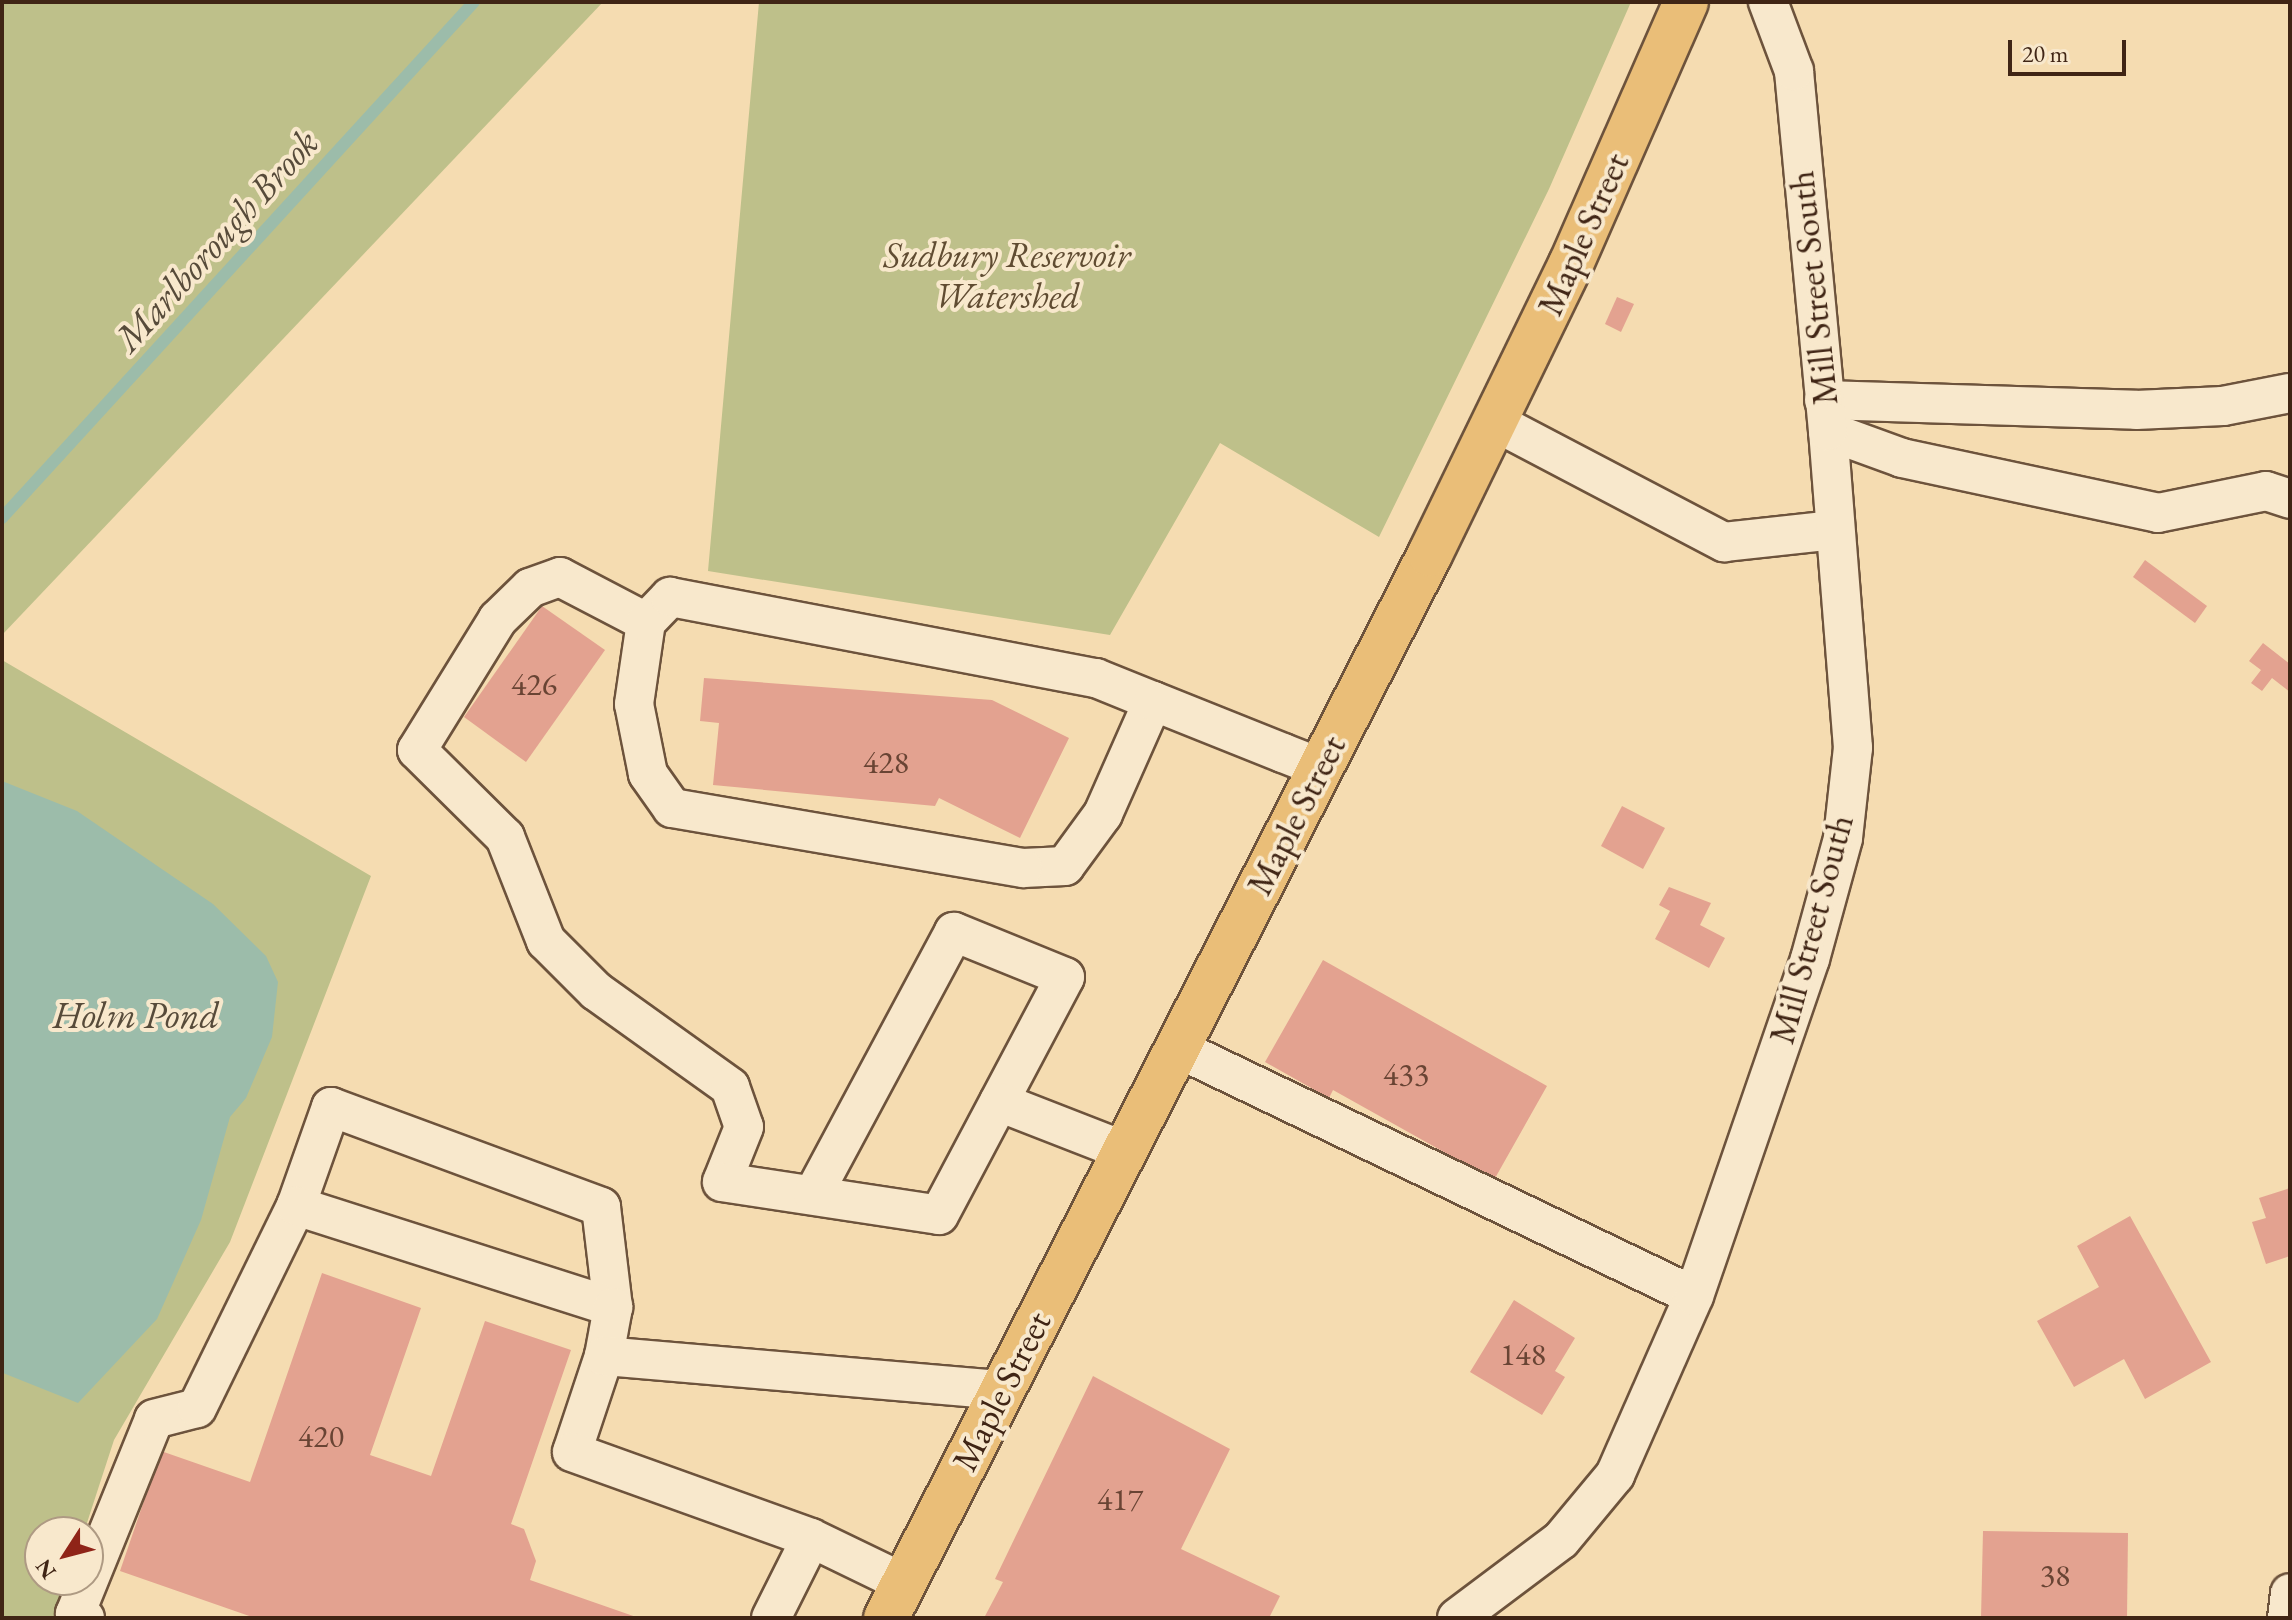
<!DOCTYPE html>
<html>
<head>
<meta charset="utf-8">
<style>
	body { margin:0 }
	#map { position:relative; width:2292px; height:1620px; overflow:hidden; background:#f5dcb1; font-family:"EB Garamond",serif }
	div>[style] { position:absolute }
	.green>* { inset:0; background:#bec08a }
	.water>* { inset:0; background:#9cbcaa }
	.stream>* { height:12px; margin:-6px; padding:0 6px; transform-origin:6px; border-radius:6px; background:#9cbcaa }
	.building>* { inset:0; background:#e3a290 }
	.roads { filter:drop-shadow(2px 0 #6d533c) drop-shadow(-2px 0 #6d533c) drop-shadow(0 2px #6d533c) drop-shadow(0 -2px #6d533c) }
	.minor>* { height:38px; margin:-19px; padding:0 19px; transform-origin:19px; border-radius:19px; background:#f8e8cc }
	.major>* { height:44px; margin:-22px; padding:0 22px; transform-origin:22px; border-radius:22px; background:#eabe78 }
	span { translate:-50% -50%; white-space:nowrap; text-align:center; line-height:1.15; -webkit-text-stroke:8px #f8e8cc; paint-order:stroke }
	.number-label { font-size:32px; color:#694434 }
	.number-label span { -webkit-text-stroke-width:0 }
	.street-label { font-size:36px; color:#402515 }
	.park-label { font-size:36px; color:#604c32; font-style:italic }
	.water-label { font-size:38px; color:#574b3a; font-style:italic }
	.frame { position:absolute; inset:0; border:4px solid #402515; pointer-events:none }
	.north { position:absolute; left:24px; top:1516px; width:80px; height:80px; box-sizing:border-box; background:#f8e8cc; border:2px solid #ae9a83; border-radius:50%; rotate:234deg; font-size:22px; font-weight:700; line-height:32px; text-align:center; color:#402515 }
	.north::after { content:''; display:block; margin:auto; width:28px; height:36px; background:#8f2418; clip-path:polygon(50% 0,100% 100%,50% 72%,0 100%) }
	.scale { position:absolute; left:2008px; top:40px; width:118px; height:36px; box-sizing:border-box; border:4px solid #402515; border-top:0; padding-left:10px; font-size:24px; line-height:28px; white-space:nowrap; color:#402515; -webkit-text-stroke:6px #f8e8cc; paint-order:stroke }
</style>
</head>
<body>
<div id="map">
	<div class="green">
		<i style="clip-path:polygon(2px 2px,603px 2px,2px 635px)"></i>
		<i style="clip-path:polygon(759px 2px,1631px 2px,1549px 189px,1379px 537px,1220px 443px,1110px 635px,708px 571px)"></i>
		<i style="clip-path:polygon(2px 660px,371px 876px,230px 1242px,114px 1440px,84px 1532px,40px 1532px,40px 1580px,68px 1580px,56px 1618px,2px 1618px)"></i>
	</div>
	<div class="water">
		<i style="clip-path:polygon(2px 781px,77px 811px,213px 904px,266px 956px,278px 982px,272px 1037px,246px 1098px,230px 1117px,201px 1220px,157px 1319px,78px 1403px,3px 1373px)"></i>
	</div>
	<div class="stream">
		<i style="left:2px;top:518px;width:699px;rotate:-47.55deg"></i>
	</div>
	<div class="building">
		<i style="clip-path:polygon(1617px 297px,1634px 304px,1621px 332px,1605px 324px)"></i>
		<i style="clip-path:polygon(2145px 560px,2207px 606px,2195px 623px,2133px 577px)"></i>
		<i style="clip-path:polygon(542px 606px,605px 650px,526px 762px,464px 717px)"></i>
		<i style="clip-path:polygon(2263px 643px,2290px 664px,2290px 692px,2272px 678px,2262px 691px,2251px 683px,2261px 670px,2249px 661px)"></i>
		<i style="clip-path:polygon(704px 678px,992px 700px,1069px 738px,1020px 838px,939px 798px,935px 806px,713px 785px,719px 723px,700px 721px)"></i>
		<i style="clip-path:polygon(1622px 806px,1665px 828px,1643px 869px,1601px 846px)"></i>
		<i style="clip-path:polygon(1669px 887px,1711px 903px,1700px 925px,1725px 938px,1709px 968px,1655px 939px,1670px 911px,1659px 905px)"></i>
		<i style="clip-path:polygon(1323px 960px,1547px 1086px,1494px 1180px,1333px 1090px,1329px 1098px,1265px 1062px)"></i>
		<i style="clip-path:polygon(2290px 1188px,2290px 1256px,2266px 1264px,2252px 1222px,2266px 1218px,2259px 1198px)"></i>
		<i style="clip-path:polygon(2130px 1216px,2211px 1362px,2145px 1399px,2124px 1359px,2074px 1387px,2037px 1321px,2099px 1287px,2077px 1246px)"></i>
		<i style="clip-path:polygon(322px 1273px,421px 1308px,370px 1455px,431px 1476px,485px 1321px,571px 1350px,511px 1524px,524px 1529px,536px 1561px,530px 1580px,639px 1618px,255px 1618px,120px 1571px,161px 1451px,250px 1482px)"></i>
		<i style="clip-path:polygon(1514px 1300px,1575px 1338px,1555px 1371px,1565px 1377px,1542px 1415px,1470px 1372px)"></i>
		<i style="clip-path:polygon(1093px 1376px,1230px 1449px,1181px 1549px,1280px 1596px,1269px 1618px,984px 1618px,1003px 1582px,995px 1579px)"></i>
		<i style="clip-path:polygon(1983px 1531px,2128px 1533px,2127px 1618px,1981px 1618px)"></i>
	</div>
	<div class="roads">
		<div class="minor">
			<i style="left:1824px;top:400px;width:312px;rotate:1.8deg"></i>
			<i style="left:2136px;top:410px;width:87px;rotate:-2.6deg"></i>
			<i style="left:2223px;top:406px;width:68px;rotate:-11deg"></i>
			<i style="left:1495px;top:422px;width:259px;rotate:27.7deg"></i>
			<i style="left:1724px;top:542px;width:111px;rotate:-6.2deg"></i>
			<i style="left:1828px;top:431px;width:79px;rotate:20deg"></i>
			<i style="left:1902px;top:458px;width:262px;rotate:12.1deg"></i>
			<i style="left:2158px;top:513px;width:110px;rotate:-11.5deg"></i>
			<i style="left:2266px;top:491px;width:25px;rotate:18deg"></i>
			<i style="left:646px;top:622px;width:97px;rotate:-152.4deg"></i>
			<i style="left:560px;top:577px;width:32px;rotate:160deg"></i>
			<i style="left:530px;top:588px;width:45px;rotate:135.9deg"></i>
			<i style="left:498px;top:619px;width:154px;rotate:121.7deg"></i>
			<i style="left:417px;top:750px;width:124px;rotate:44.7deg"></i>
			<i style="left:505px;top:837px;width:112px;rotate:68.5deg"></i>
			<i style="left:546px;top:941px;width:71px;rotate:45deg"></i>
			<i style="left:596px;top:991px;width:165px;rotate:35.6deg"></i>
			<i style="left:730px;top:1087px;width:42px;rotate:70.7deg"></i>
			<i style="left:744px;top:1127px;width:59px;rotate:111.8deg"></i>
			<i style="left:722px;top:1182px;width:219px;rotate:8.6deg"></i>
			<i style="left:939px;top:1215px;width:269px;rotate:-62.1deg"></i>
			<i style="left:1065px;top:977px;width:120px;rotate:-157.9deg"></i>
			<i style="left:954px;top:932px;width:298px;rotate:118.2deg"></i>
			<i style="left:1153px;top:701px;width:124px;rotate:113.9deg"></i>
			<i style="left:1103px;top:814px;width:64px;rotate:126.2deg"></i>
			<i style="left:1065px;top:866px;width:42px;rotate:177.3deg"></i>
			<i style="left:1023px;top:868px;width:356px;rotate:-170.3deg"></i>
			<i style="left:672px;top:808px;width:42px;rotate:-125.2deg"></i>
			<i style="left:648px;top:774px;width:71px;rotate:-101.3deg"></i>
			<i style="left:634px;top:704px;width:83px;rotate:-81.7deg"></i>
			<i style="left:646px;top:622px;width:35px;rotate:-46deg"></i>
			<i style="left:670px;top:597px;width:434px;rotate:10.8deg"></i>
			<i style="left:1096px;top:678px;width:61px;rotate:22deg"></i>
			<i style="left:1153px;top:701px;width:140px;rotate:21.8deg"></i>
			<i style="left:1283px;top:753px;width:41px;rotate:21.5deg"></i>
			<i style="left:1177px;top:1048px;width:573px;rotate:25.63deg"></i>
			<i style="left:999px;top:1102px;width:135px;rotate:21.3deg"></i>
			<i style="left:296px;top:1206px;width:105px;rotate:-70.5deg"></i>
			<i style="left:331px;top:1107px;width:288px;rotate:20.3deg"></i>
			<i style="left:601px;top:1207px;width:101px;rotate:83.2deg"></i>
			<i style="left:604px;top:1356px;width:101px;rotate:108.4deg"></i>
			<i style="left:572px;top:1452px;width:254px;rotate:19.8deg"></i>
			<i style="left:85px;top:1618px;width:11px;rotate:-158deg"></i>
			<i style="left:75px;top:1614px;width:210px;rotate:-67.9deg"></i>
			<i style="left:154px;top:1419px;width:44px;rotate:-14.3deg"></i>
			<i style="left:197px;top:1408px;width:225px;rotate:-63.9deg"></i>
			<i style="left:296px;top:1206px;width:333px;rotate:17.7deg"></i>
			<i style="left:613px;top:1307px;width:50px;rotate:100.4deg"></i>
			<i style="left:604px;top:1356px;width:398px;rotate:4.9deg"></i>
			<i style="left:771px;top:1618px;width:89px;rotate:-63.4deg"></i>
			<i style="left:811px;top:1538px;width:103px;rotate:25.8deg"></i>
			<i style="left:1457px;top:1618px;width:130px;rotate:-36.9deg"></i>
			<i style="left:1561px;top:1540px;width:85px;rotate:-50.3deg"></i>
			<i style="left:1615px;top:1475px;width:196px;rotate:-66.2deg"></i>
			<i style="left:1694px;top:1296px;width:356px;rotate:-71deg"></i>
			<i style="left:1810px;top:959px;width:125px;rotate:-74.7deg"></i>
			<i style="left:1843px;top:838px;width:91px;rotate:-83.7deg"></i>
			<i style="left:1853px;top:748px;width:318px;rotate:-94.5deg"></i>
			<i style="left:1828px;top:431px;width:362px;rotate:-95.4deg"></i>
			<i style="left:1794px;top:71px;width:74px;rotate:-110.6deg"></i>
			<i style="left:2287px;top:1618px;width:25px;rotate:-83deg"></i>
		</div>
		<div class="major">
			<i style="left:886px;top:1618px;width:1195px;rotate:-62.92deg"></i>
			<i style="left:1430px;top:554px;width:322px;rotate:-64.1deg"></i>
			<i style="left:1571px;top:264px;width:286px;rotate:-66.3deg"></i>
		</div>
	</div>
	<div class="number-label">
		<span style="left:534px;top:684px">426</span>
		<span style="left:886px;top:762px">428</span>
		<span style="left:1406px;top:1074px">433</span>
		<span style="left:1523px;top:1354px">148</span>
		<span style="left:321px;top:1436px">420</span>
		<span style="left:1120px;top:1499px">417</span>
		<span style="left:2055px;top:1575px">38</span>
	</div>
	<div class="street-label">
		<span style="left:1583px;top:234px;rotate:-66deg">Maple Street</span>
		<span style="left:1813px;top:288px;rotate:-96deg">Mill Street South</span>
		<span style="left:1296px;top:815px;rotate:-63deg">Maple Street</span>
		<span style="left:1811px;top:929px;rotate:-75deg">Mill Street South</span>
		<span style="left:1001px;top:1391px;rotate:-63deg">Maple Street</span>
	</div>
	<div class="park-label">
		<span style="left:1007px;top:275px">Sudbury Reservoir<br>Watershed</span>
	</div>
	<div class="water-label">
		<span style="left:216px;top:240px;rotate:-48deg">Marlborough Brook</span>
		<span style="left:136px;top:1015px">Holm Pond</span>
	</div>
	<div class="frame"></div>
	<div class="north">N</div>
	<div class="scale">20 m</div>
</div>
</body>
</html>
